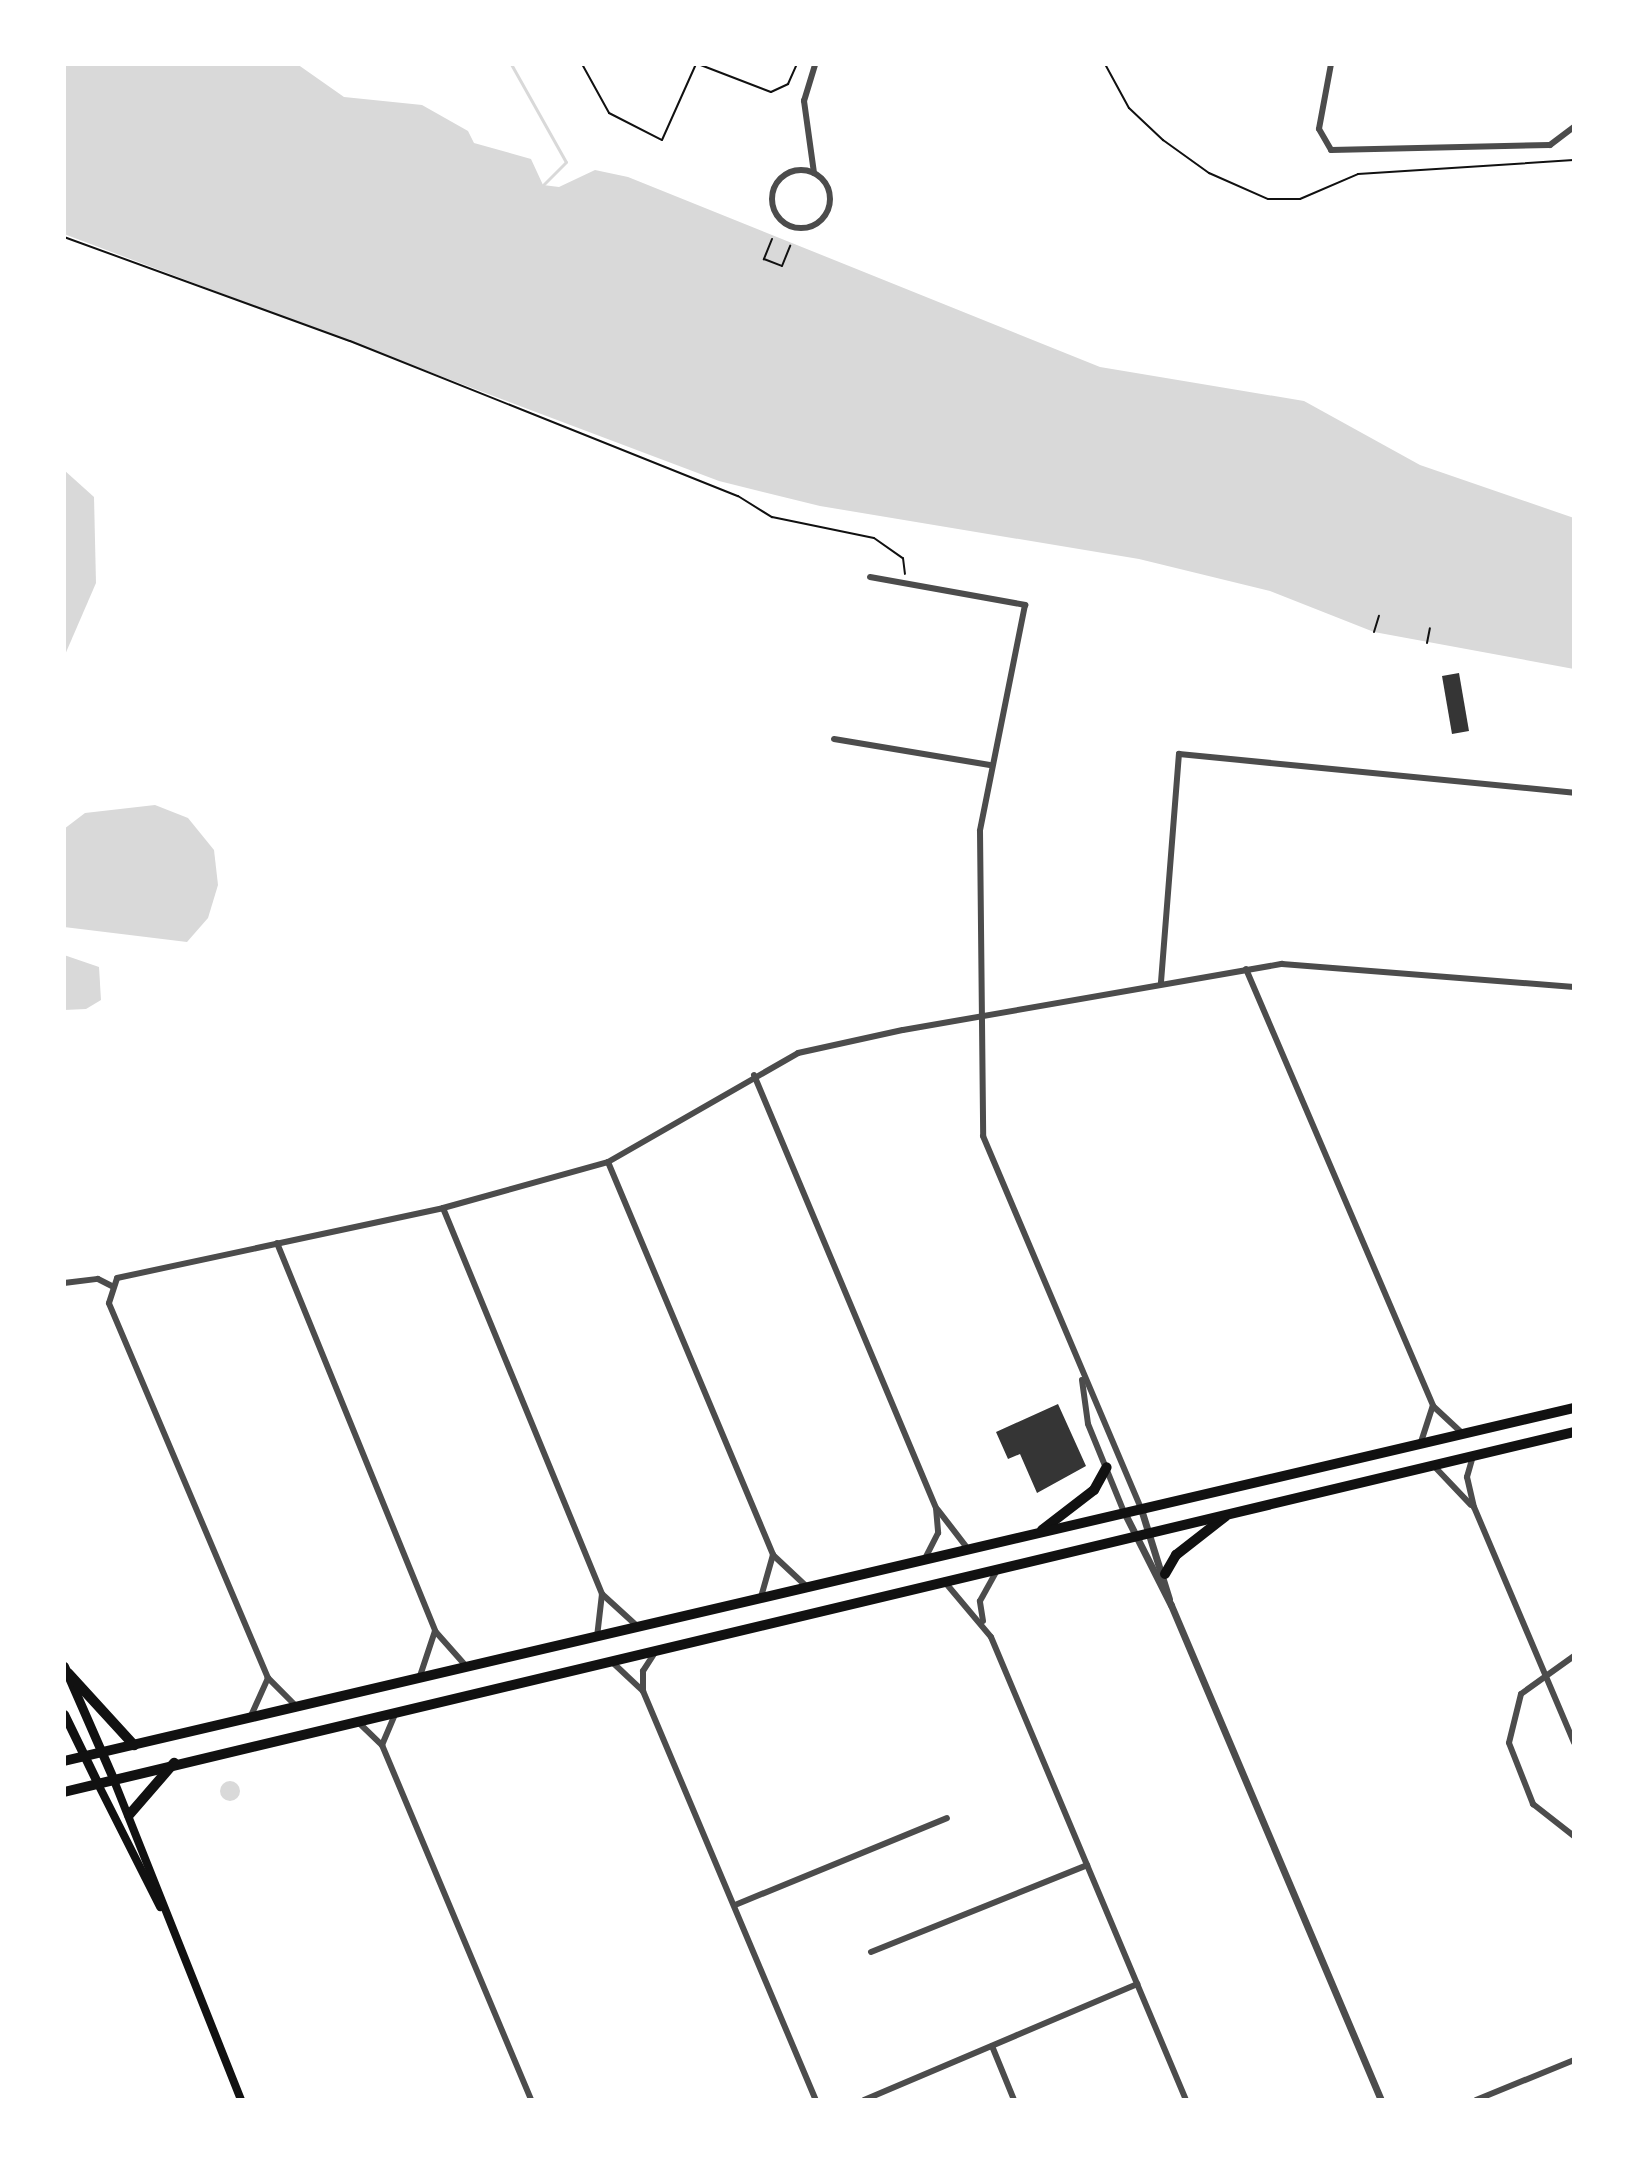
<!DOCTYPE html>
<html>
<head>
<meta charset="utf-8">
<style>
	body { margin:0 }
	#map { position:relative; width:1638px; height:2164px; overflow:hidden; background:#fff; font-family:"Titillium Web",sans-serif }
	div>[style] { position:absolute }
	.water>* { inset:0; background:#d9d9d9 }
	.round { border-radius:50% }
	.stream>* { height:3px; margin:-1.5px; padding:0 1.5px; transform-origin:1.5px; border-radius:1.5px; background:#d9d9d9 }
	.building>* { inset:0; background:#353535 }
	.path>* { height:2px; margin:-1px; padding:0 1px; transform-origin:1px; border-radius:1px; background:#111 }
	.minor>* { height:6px; margin:-3px; padding:0 3px; transform-origin:3px; border-radius:3px; background:#4c4c4c }
	.minor>.ring { margin:-3px; padding:0; box-sizing:content-box; background:none; border:6px solid #4c4c4c; border-radius:50% }
	.tertiary>* { height:7px; margin:-3.5px; padding:0 3.5px; transform-origin:3.5px; border-radius:3.5px; background:#4c4c4c }
	.secondary>* { height:8px; margin:-4px; padding:0 4px; transform-origin:4px; border-radius:4px; background:#111 }
	.primary>* { height:9px; margin:-4.5px; padding:0 4.5px; transform-origin:4.5px; border-radius:4.5px; background:#111 }
	.trunk>* { height:10px; margin:-5px; padding:0 5px; transform-origin:5px; border-radius:5px; background:#111 }
	span { translate:-50% -50%; white-space:nowrap; text-align:center; line-height:1.15; -webkit-text-stroke:7px #fff; paint-order:stroke }
	.frame { position:absolute; inset:0; border:66px solid #fff; pointer-events:none }
</style>
</head>
<body>
<div id="map">
	<div class="water">
		<i style="clip-path:polygon(64px 64px,297px 64px,344px 97px,422px 105px,468px 131px,474px 143px,531px 159px,543px 185px,559px 187px,595px 170px,628px 177px,1100px 367px,1304px 401px,1420px 465px,1574px 518px,1574px 669px,1374px 632px,1270px 591px,1139px 559px,820px 506px,719px 481px,64px 234px)"></i>
		<i style="clip-path:polygon(64px 470px,94px 497px,96px 583px,64px 657px)"></i>
		<i style="clip-path:polygon(155px 805px,188px 818px,214px 850px,218px 885px,208px 918px,187px 942px,64px 927px,64px 829px,85px 813px)"></i>
		<i style="clip-path:polygon(64px 955px,99px 967px,101px 1000px,86px 1009px,64px 1010px)"></i>
		<i class="round" style="left:220px;top:1781px;width:20px;height:20px"></i>
	</div>
	<div class="stream">
		<i style="left:511px;top:64px;width:112px;rotate:60.7deg"></i>
		<i style="left:566px;top:162px;width:35px;rotate:135deg"></i>
	</div>
	<div class="building">
		<i style="clip-path:polygon(1459px 673px,1469px 731px,1452px 734px,1442px 676px)"></i>
		<i style="clip-path:polygon(1058px 1404px,1086px 1466px,1037px 1493px,1020px 1454px,1008px 1459px,996px 1432px)"></i>
	</div>
	<div class="path">
		<i style="left:582px;top:64px;width:56px;rotate:61.1deg"></i>
		<i style="left:609px;top:113px;width:59px;rotate:27deg"></i>
		<i style="left:662px;top:140px;width:83px;rotate:-65.9deg"></i>
		<i style="left:698px;top:64px;width:78px;rotate:21deg"></i>
		<i style="left:771px;top:92px;width:19px;rotate:-25deg"></i>
		<i style="left:788px;top:84px;width:22px;rotate:-66deg"></i>
		<i style="left:1105px;top:64px;width:50px;rotate:61.4deg"></i>
		<i style="left:1129px;top:108px;width:47px;rotate:43.3deg"></i>
		<i style="left:1163px;top:140px;width:57px;rotate:35.7deg"></i>
		<i style="left:1209px;top:173px;width:64px;rotate:23.8deg"></i>
		<i style="left:1268px;top:199px;width:32px"></i>
		<i style="left:1300px;top:199px;width:63px;rotate:-23.3deg"></i>
		<i style="left:1358px;top:174px;width:216px;rotate:-3.7deg"></i>
		<i style="left:64px;top:237px;width:304px;rotate:20deg"></i>
		<i style="left:350px;top:341px;width:418px;rotate:21.8deg"></i>
		<i style="left:738px;top:496px;width:40px;rotate:32deg"></i>
		<i style="left:772px;top:517px;width:104px;rotate:11.6deg"></i>
		<i style="left:874px;top:538px;width:35px;rotate:35deg"></i>
		<i style="left:903px;top:558px;width:16px;rotate:83deg"></i>
		<i style="left:772px;top:239px;width:22px;rotate:112deg"></i>
		<i style="left:764px;top:259px;width:19px;rotate:21deg"></i>
		<i style="left:782px;top:266px;width:22px;rotate:-68deg"></i>
		<i style="left:1374px;top:632px;width:17px;rotate:-73deg"></i>
		<i style="left:1427px;top:643px;width:15px;rotate:-79deg"></i>
	</div>
	<div class="minor">
		<i style="left:1331px;top:64px;width:66px;rotate:100.5deg"></i>
		<i style="left:1319px;top:129px;width:24px;rotate:60deg"></i>
		<i style="left:1331px;top:150px;width:219px;rotate:-1.3deg"></i>
		<i style="left:1550px;top:145px;width:30px;rotate:-37deg"></i>
		<i class="ring" style="left:772px;top:170px;width:52px;height:52px"></i>
		<i style="left:814px;top:173px;width:73px;rotate:-97.9deg"></i>
		<i style="left:804px;top:101px;width:39px;rotate:-73deg"></i>
		<i style="left:870px;top:577px;width:158px;rotate:10.2deg"></i>
		<i style="left:1025px;top:605px;width:230px;rotate:101.3deg"></i>
		<i style="left:980px;top:831px;width:305px;rotate:89.4deg"></i>
		<i style="left:983px;top:1136px;width:405px;rotate:67deg"></i>
		<i style="left:834px;top:739px;width:158px;rotate:9.5deg"></i>
		<i style="left:1246px;top:969px;width:475px;rotate:66.8deg"></i>
		<i style="left:1433px;top:1406px;width:40px;rotate:43deg"></i>
		<i style="left:1161px;top:982px;width:229px;rotate:-85.5deg"></i>
		<i style="left:1179px;top:754px;width:397px;rotate:5.6deg"></i>
		<i style="left:754px;top:1075px;width:470px;rotate:67.2deg"></i>
		<i style="left:936px;top:1508px;width:25px;rotate:85deg"></i>
		<i style="left:938px;top:1533px;width:29px;rotate:117deg"></i>
		<i style="left:608px;top:1162px;width:426px;rotate:67.2deg"></i>
		<i style="left:773px;top:1555px;width:45px;rotate:43.2deg"></i>
		<i style="left:443px;top:1208px;width:417px;rotate:67.6deg"></i>
		<i style="left:602px;top:1594px;width:46px;rotate:42.4deg"></i>
		<i style="left:277px;top:1243px;width:419px;rotate:67.8deg"></i>
		<i style="left:435px;top:1631px;width:48px;rotate:48.4deg"></i>
		<i style="left:64px;top:1283px;width:34px;rotate:-7deg"></i>
		<i style="left:98px;top:1279px;width:16px;rotate:27deg"></i>
		<i style="left:1082px;top:1380px;width:44px;rotate:82.2deg"></i>
		<i style="left:1088px;top:1424px;width:95px;rotate:67.8deg"></i>
		<i style="left:1421px;top:1442px;width:38px;rotate:-72deg"></i>
		<i style="left:1473px;top:1456px;width:22px;rotate:106deg"></i>
		<i style="left:1467px;top:1477px;width:31px;rotate:77deg"></i>
		<i style="left:1474px;top:1507px;width:256px;rotate:67deg"></i>
		<i style="left:1433px;top:1465px;width:55px;rotate:46.5deg"></i>
		<i style="left:938px;top:1510px;width:49px;rotate:52.4deg"></i>
		<i style="left:944px;top:1581px;width:73px;rotate:50deg"></i>
		<i style="left:991px;top:1637px;width:502px;rotate:67.16deg"></i>
		<i style="left:761px;top:1597px;width:44px;rotate:-74.1deg"></i>
		<i style="left:983px;top:1621px;width:20px;rotate:-99deg"></i>
		<i style="left:980px;top:1601px;width:37px;rotate:-61deg"></i>
		<i style="left:597px;top:1637px;width:43px;rotate:-83.4deg"></i>
		<i style="left:1574px;top:1656px;width:65px;rotate:144.4deg"></i>
		<i style="left:1521px;top:1694px;width:50px;rotate:103.8deg"></i>
		<i style="left:1509px;top:1743px;width:66px;rotate:68.5deg"></i>
		<i style="left:1533px;top:1804px;width:52px;rotate:38deg"></i>
		<i style="left:611px;top:1661px;width:44px;rotate:43.2deg"></i>
		<i style="left:643px;top:1691px;width:444px;rotate:67.1deg"></i>
		<i style="left:420px;top:1676px;width:47px;rotate:-71.6deg"></i>
		<i style="left:643px;top:1691px;width:20px;rotate:-90deg"></i>
		<i style="left:643px;top:1671px;width:20px;rotate:-57deg"></i>
		<i style="left:296px;top:1706px;width:40px;rotate:-135deg"></i>
		<i style="left:268px;top:1678px;width:407px;rotate:-113deg"></i>
		<i style="left:109px;top:1303px;width:26px;rotate:-72deg"></i>
		<i style="left:117px;top:1278px;width:333px;rotate:-12.1deg"></i>
		<i style="left:443px;top:1208px;width:171px;rotate:-15.6deg"></i>
		<i style="left:608px;top:1162px;width:219px;rotate:-29.8deg"></i>
		<i style="left:798px;top:1053px;width:107px;rotate:-12.4deg"></i>
		<i style="left:903px;top:1030px;width:385px;rotate:-9.9deg"></i>
		<i style="left:1282px;top:964px;width:293px;rotate:4.5deg"></i>
		<i style="left:250px;top:1718px;width:44px;rotate:-65.8deg"></i>
		<i style="left:357px;top:1721px;width:35px;rotate:44deg"></i>
		<i style="left:382px;top:1745px;width:385px;rotate:67.2deg"></i>
		<i style="left:382px;top:1745px;width:36px;rotate:-67deg"></i>
		<i style="left:735px;top:1905px;width:229px;rotate:-22.3deg"></i>
		<i style="left:871px;top:1952px;width:233px;rotate:-21.9deg"></i>
		<i style="left:992px;top:2046px;width:58px;rotate:67.8deg"></i>
		<i style="left:864px;top:2100px;width:297px;rotate:-23deg"></i>
		<i style="left:1476px;top:2100px;width:106px;rotate:-22.2deg"></i>
	</div>
	<div class="tertiary">
		<i style="left:1141px;top:1509px;width:94px;rotate:72.7deg"></i>
		<i style="left:1124px;top:1512px;width:104px;rotate:63.2deg"></i>
		<i style="left:1171px;top:1605px;width:538px;rotate:67.01deg"></i>
	</div>
	<div class="secondary">
		<i style="left:113px;top:1778px;width:347px;rotate:68.3deg"></i>
		<i style="left:98px;top:1784px;width:138px;rotate:63.2deg"></i>
	</div>
	<div class="primary">
		<i style="left:64px;top:1666px;width:122px;rotate:66.4deg"></i>
		<i style="left:64px;top:1714px;width:78px;rotate:64.1deg"></i>
	</div>
	<div class="trunk">
		<i style="left:1042px;top:1530px;width:66px;rotate:-37.6deg"></i>
		<i style="left:1094px;top:1490px;width:26px;rotate:-61deg"></i>
		<i style="left:1165px;top:1574px;width:22px;rotate:-60deg"></i>
		<i style="left:1176px;top:1555px;width:63px;rotate:-38deg"></i>
		<i style="left:68px;top:1673px;width:98px;rotate:47.5deg"></i>
		<i style="left:64px;top:1761px;width:1551px;rotate:-13.16deg"></i>
		<i style="left:64px;top:1792px;width:1552px;rotate:-13.41deg"></i>
		<i style="left:129px;top:1815px;width:69px;rotate:-49.1deg"></i>
	</div>
	<div class="frame"></div>
</div>
</body>
</html>
